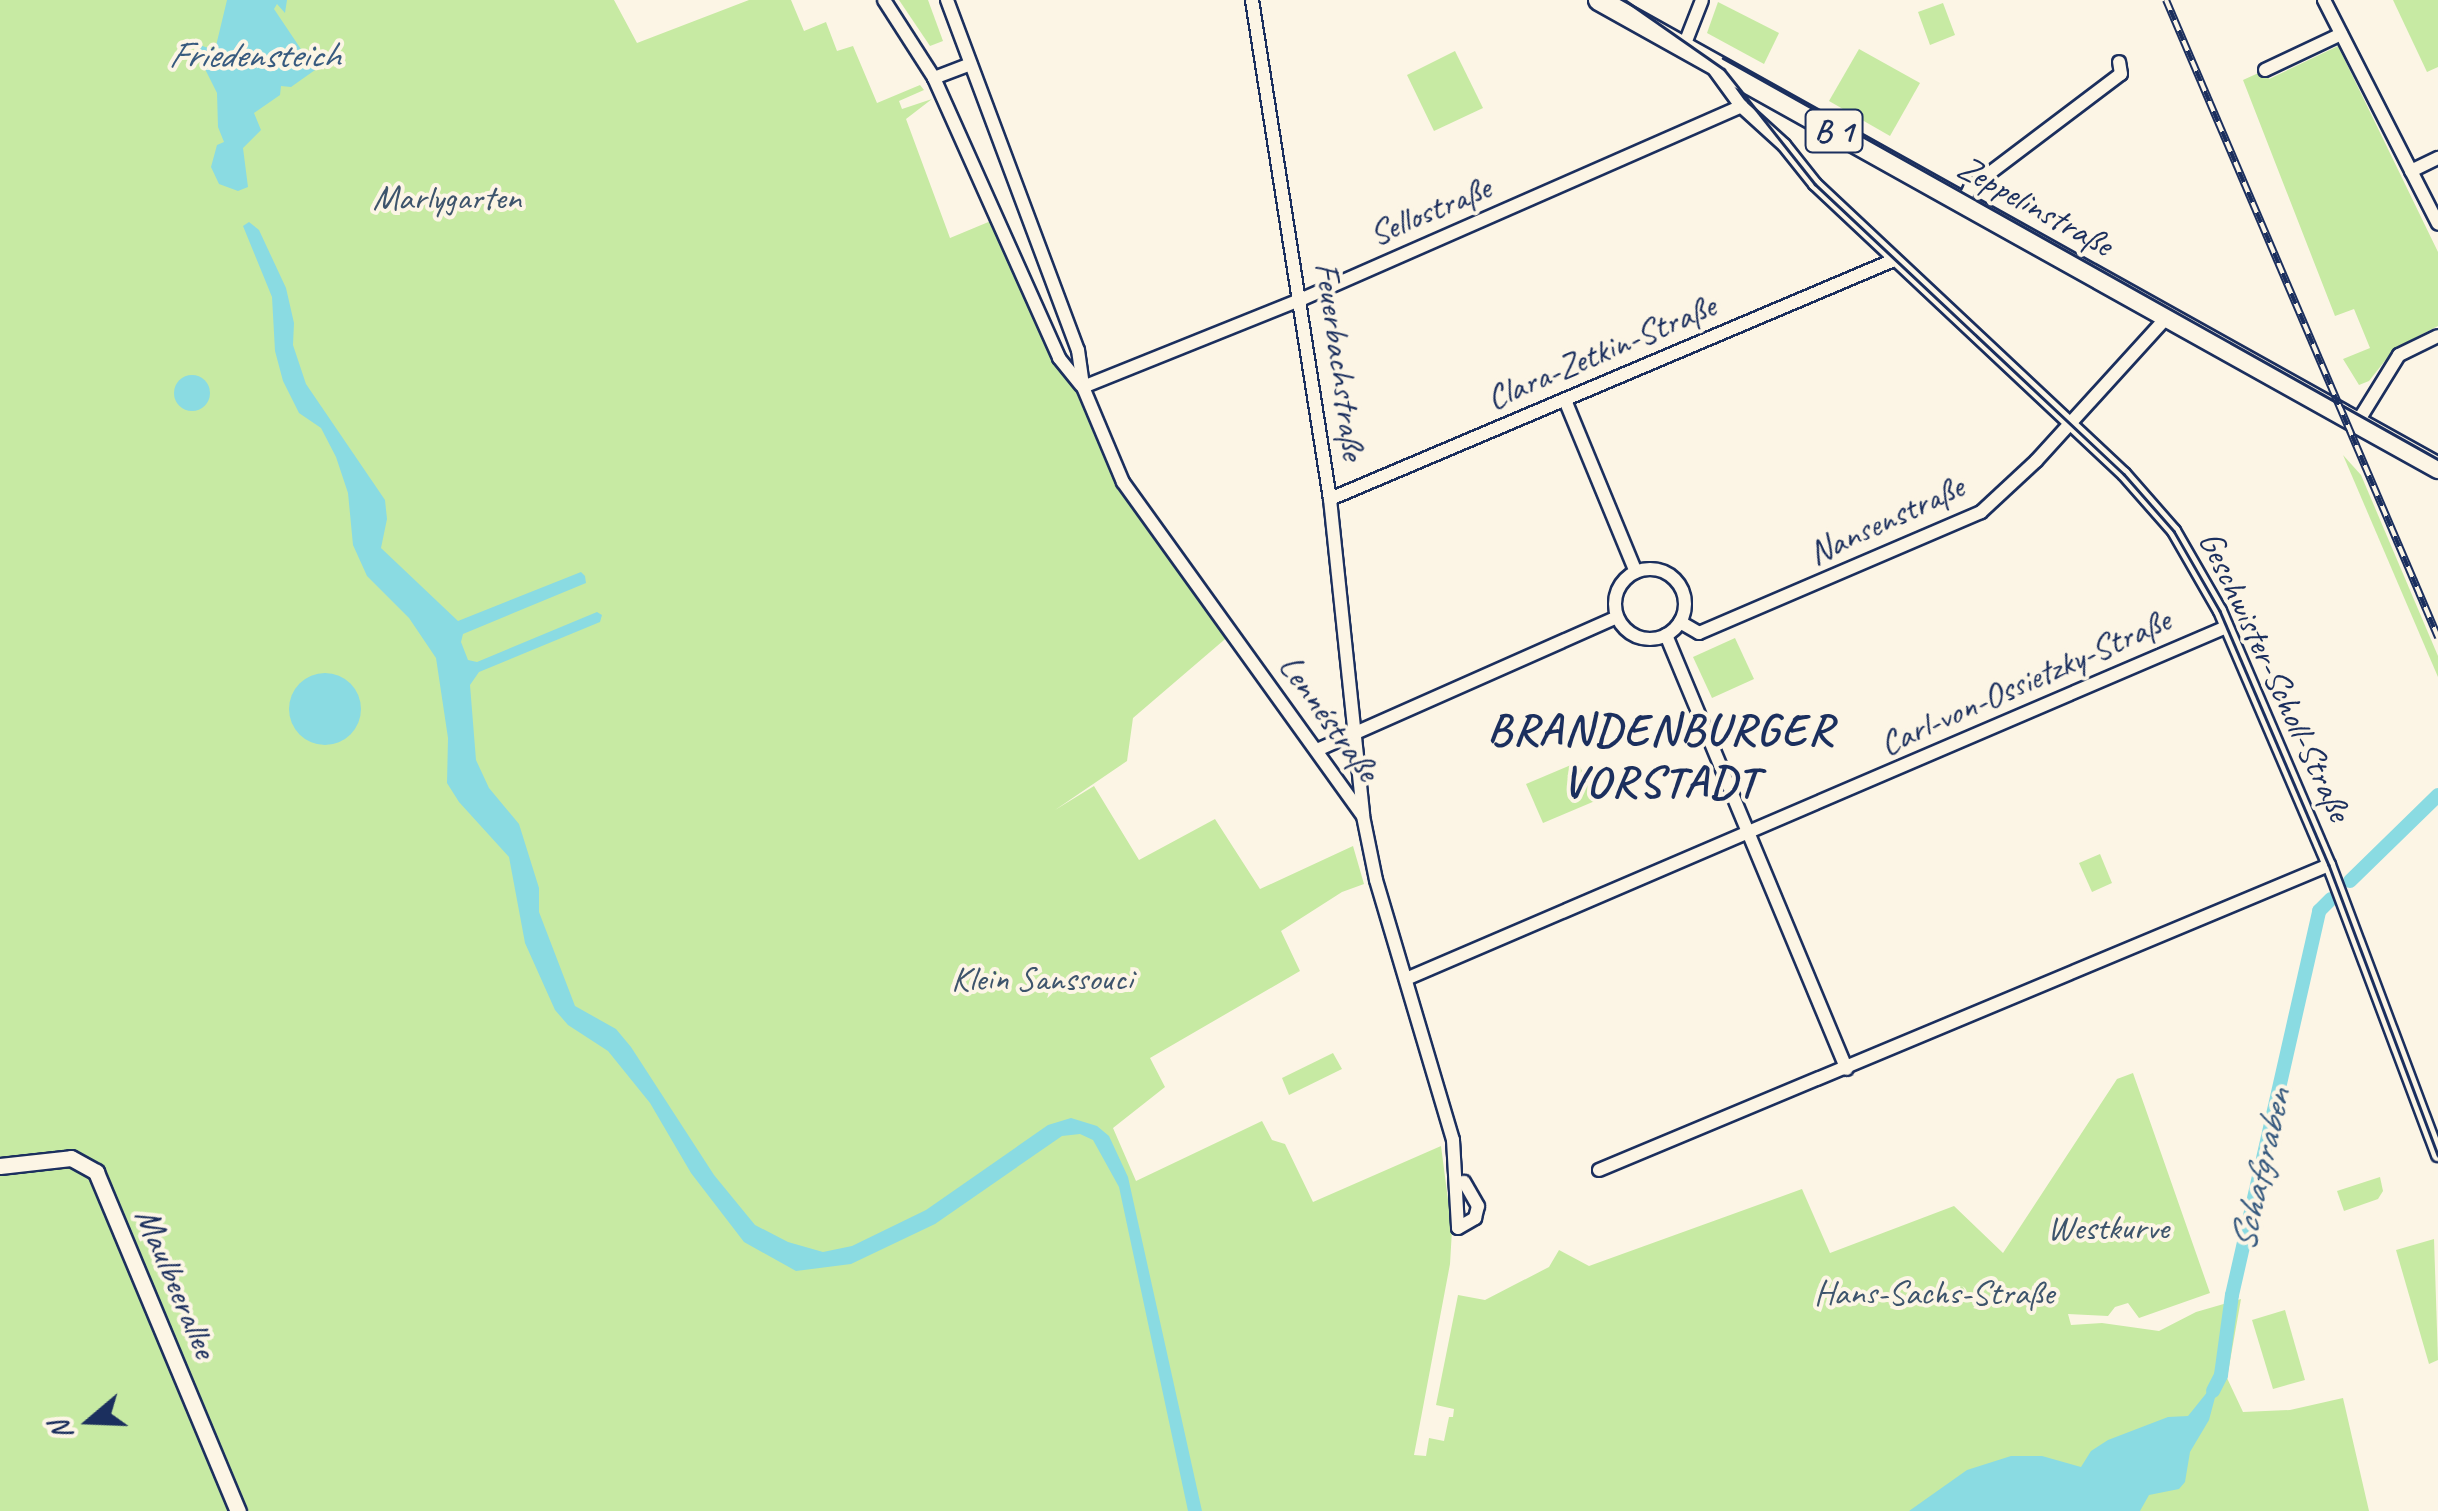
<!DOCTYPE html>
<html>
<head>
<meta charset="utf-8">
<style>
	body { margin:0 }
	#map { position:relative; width:2438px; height:1511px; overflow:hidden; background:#fcf5e5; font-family:Caveat,sans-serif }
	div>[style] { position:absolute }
	.green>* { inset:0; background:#c7eaa3 }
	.water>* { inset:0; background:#8adbe2 }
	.round { border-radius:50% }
	.canal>* { height:14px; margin:-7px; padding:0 7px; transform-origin:7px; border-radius:7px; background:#8adbe2 }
	.roads { filter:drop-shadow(2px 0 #1b2f5e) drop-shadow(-2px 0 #1b2f5e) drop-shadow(0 2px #1b2f5e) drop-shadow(0 -2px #1b2f5e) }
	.minor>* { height:12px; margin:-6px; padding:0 6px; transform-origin:6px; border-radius:6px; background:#fcf5e5 }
	.minor>.ring { margin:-6px; padding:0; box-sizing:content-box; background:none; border:12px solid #fcf5e5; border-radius:50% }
	.tertiary>* { height:15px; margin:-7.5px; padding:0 7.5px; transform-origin:7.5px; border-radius:7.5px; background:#fcf5e5 }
	.primary>* { height:20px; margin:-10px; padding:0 10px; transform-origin:10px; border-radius:10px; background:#fcf5e5 }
	.tram>* { height:2.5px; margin:-1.25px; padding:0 1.25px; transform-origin:1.25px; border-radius:1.25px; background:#1b2f5e }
	.rail>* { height:8px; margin-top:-4px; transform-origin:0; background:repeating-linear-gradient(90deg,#fcf5e5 0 11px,#1b2f5e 0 22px); box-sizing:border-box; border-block:2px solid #1b2f5e }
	span { translate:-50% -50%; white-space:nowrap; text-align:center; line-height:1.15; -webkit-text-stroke:8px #fcf5e5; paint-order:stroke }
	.shield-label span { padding:2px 8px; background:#fcf5e5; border:2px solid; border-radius:8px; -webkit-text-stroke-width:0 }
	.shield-label { font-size:32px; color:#1b2f5e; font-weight:700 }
	.park-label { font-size:35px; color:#3d546c }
	.street-label { font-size:35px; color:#1b2f5e }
	.water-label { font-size:38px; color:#375a7f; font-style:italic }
	.district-label { font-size:45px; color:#1b2f5e; font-weight:700; letter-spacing:2.5px }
	.north { position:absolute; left:40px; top:1371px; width:100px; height:100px; -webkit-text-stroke:8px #fcf5e5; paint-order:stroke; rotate:251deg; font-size:28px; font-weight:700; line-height:40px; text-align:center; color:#1b2f5e }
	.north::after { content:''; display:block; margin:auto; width:35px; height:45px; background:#1b2f5e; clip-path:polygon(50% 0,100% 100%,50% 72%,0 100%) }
</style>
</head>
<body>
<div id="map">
	<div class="green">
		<i style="clip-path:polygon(0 0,614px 0,637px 43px,749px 0,791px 0,804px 31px,826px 22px,837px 51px,853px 46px,877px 103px,920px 85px,924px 90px,899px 101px,902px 109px,932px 99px,906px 119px,950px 238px,998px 218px,1059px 358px,1123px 482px,1231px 634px,1133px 718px,1127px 761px,1055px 810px,1094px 786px,1139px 860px,1215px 819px,1260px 889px,1353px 846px,1364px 884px,1342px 892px,1281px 931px,1300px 971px,1150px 1058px,1165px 1087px,1113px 1128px,1136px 1181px,1262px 1121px,1272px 1140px,1285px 1144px,1313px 1202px,1441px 1146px,1452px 1230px,1450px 1264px,1414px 1455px,1426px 1456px,1429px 1438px,1444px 1441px,1449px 1417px,1453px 1417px,1454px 1409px,1436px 1405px,1458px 1295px,1485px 1300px,1549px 1267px,1559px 1250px,1589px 1266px,1802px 1189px,1830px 1253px,1954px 1206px,2003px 1253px,2117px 1079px,2133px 1073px,2210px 1293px,2139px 1318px,2128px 1303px,2115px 1307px,2108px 1316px,2068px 1314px,2071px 1325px,2102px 1323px,2159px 1331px,2196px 1312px,2241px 1299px,2227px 1378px,2243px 1412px,2290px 1410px,2343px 1398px,2369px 1511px,0 1511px)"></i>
		<i style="clip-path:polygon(899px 0,928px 0,943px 41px,930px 46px)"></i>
		<i style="clip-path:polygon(2393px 0,2438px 0,2438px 67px,2427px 72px)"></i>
		<i style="clip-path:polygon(1718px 2px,1779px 33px,1764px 64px,1707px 33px)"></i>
		<i style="clip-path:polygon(1943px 3px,1955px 35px,1930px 45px,1918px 12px)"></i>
		<i style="clip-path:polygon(2338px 46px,2438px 252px,2438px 326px,2395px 348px,2369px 381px,2359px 385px,2343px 359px,2370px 348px,2354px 309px,2335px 316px,2243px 80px,2265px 70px,2269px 79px)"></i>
		<i style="clip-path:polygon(1859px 49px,1920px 83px,1890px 136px,1829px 101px)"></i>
		<i style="clip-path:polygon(1455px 51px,1483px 108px,1434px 131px,1407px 75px)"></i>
		<i style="clip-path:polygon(2343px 455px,2361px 475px,2438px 656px,2438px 677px)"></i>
		<i style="clip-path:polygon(1735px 638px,1754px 679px,1712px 698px,1693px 657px)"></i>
		<i style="clip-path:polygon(1578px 762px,1595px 801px,1543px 823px,1526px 784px)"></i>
		<i style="clip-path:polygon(2100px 854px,2112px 883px,2092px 892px,2079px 863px)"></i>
		<i style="clip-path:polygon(1333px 1053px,1342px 1069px,1289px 1095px,1282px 1078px)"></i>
		<i style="clip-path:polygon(2380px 1177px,2383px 1191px,2378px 1199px,2344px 1211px,2337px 1191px)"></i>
		<i style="clip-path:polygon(2434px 1239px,2438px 1360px,2429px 1364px,2396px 1250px)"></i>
		<i style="clip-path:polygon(2285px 1310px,2305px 1380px,2273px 1389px,2252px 1320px)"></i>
	</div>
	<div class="water">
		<i style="clip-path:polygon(227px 0,287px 0,285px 13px,277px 4px,274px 9px,315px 70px,291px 87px,281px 86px,280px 95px,254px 113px,261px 130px,243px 148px,248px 187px,238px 191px,219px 184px,211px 167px,217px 145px,224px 142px,218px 127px,217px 93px,195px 49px,199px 45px,215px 50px)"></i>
		<i style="clip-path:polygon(249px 222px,259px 230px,286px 288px,294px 323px,293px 345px,306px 384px,385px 500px,387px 519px,381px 548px,458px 621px,581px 572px,585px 576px,586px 583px,463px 634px,461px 642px,468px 660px,477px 662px,597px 612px,602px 615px,600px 622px,479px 672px,470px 685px,476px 760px,489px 788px,519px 824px,539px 888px,539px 912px,575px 1006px,616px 1029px,631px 1047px,714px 1175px,755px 1225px,788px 1242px,823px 1252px,852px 1246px,926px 1210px,1048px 1125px,1071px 1118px,1097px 1126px,1109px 1136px,1128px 1177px,1202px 1511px,1188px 1511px,1119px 1187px,1093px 1140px,1080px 1134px,1062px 1136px,935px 1224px,851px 1264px,796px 1271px,744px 1242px,691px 1173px,650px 1103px,608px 1051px,568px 1025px,555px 1010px,525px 943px,509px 857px,459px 802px,447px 783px,448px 738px,436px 658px,409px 618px,367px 576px,353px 545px,348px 493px,336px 457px,321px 428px,299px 413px,283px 381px,275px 351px,272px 297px,243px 226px)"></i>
		<i class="round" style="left:174px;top:375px;width:36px;height:36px"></i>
		<i class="round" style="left:289px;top:673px;width:72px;height:72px"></i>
		<i style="clip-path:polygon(2221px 1375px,2209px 1420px,2190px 1452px,2185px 1482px,2179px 1489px,2149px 1495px,2140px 1511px,1909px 1511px,1967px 1470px,2011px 1456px,2042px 1456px,2081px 1467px,2091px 1451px,2108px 1440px,2168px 1417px,2188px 1416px)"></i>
	</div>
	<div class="canal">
		<i style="left:2350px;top:881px;width:123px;rotate:-44.3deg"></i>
		<i style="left:2213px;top:1391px;width:18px;rotate:-63deg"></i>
		<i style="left:2221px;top:1375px;width:81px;rotate:-82.2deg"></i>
		<i style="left:2232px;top:1295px;width:394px;rotate:-77.2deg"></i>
		<i style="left:2319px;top:911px;width:17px;rotate:-45deg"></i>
	</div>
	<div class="roads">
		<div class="minor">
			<i style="left:884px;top:0;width:93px;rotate:57.3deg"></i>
			<i style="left:934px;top:78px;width:307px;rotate:65.9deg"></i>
			<i style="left:1059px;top:358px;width:35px;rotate:51deg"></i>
			<i style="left:947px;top:0;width:374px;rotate:69.5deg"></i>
			<i style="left:1078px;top:350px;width:37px;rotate:82deg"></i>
			<i style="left:1083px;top:387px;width:103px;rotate:67.2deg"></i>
			<i style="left:1123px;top:482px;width:411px;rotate:54.3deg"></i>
			<i style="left:1363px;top:816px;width:65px;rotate:78.5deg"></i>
			<i style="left:1376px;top:880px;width:271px;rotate:73.5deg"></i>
			<i style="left:1453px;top:1140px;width:88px;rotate:86.7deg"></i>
			<i style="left:1252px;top:0;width:505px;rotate:81.12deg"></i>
			<i style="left:1330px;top:499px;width:317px;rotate:84deg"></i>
			<i style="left:2324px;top:0;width:251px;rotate:63deg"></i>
			<i style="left:1684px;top:46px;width:49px;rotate:-68.6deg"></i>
			<i style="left:1714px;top:69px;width:46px;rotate:53.9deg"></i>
			<i style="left:1741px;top:106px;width:58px;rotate:42.2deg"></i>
			<i style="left:1784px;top:145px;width:50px;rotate:51.5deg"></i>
			<i style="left:1815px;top:184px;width:424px;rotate:43.2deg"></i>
			<i style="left:2124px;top:474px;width:76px;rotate:48.7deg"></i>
			<i style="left:2174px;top:531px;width:92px;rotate:60.1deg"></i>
			<i style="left:2220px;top:611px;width:276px;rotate:66.8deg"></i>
			<i style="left:2329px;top:865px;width:310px;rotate:69.4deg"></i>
			<i style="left:2265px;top:70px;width:84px;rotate:-25.3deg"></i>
			<i style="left:934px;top:78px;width:39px;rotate:-21deg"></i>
			<i style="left:2411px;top:171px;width:30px;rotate:-26deg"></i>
			<i style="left:1963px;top:202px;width:16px;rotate:-63deg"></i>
			<i style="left:1970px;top:188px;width:189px;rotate:-37.1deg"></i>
			<i style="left:2121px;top:74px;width:12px;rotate:-99deg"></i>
			<i style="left:1083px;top:387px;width:236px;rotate:-21.9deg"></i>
			<i style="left:1302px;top:299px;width:480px;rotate:-23.7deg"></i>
			<i style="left:1565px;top:400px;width:186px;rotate:67.6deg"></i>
			<i style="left:2357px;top:423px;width:80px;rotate:-58.3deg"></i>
			<i style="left:2399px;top:355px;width:43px;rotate:-26deg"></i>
			<i style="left:1330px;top:499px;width:613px;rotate:-22.97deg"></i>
			<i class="ring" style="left:1615px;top:569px;width:58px;height:58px"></i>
			<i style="left:1680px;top:622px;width:22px;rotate:30deg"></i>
			<i style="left:1699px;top:633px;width:307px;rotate:-23.2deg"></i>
			<i style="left:1981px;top:512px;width:75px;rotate:-42.8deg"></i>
			<i style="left:2036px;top:461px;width:195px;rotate:-47.7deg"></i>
			<i style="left:1666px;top:635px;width:470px;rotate:67.4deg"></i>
			<i style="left:1317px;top:750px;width:328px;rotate:-23.9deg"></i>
			<i style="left:1406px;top:979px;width:892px;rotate:-23.23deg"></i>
			<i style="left:1599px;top:1170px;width:791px;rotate:-22.68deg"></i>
			<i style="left:1458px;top:1228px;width:20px;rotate:-30deg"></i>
			<i style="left:1475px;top:1218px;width:12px;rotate:-76deg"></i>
			<i style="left:1478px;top:1206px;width:28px;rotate:-120deg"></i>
		</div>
		<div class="tertiary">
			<i style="left:0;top:1166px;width:71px;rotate:-6.4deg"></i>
			<i style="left:71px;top:1158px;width:29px;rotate:29deg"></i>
			<i style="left:96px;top:1172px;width:368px;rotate:67.3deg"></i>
		</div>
		<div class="primary">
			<i style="left:1599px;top:0;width:961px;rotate:29.15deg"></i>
		</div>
	</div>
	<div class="tram">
		<i style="left:1625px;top:0;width:121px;rotate:34.9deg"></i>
		<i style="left:1724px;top:69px;width:147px;rotate:51.6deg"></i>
		<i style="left:1815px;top:184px;width:424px;rotate:43.2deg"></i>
		<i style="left:2124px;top:474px;width:76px;rotate:48.7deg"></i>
		<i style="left:2174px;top:531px;width:92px;rotate:60.1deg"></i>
		<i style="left:2220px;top:611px;width:276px;rotate:66.8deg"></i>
		<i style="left:2329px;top:865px;width:310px;rotate:69.4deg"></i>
		<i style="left:1723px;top:58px;width:820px;rotate:29.29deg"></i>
	</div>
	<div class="rail">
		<i style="left:2166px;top:0;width:693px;rotate:66.88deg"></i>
	</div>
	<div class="shield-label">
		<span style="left:1834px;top:131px">B 1</span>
	</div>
	<div class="park-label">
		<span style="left:447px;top:198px">Marlygarten</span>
		<span style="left:1042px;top:979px">Klein Sanssouci</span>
		<span style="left:2108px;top:1228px">Westkurve</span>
		<span style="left:1934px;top:1293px">Hans-Sachs-Straße</span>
	</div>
	<div class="street-label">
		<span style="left:2035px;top:206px;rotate:29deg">Zeppelinstraße</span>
		<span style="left:1430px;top:211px;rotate:-23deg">Sellostraße</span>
		<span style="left:1601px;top:352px;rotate:-23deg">Clara-Zetkin-Straße</span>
		<span style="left:1340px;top:361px;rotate:82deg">Feuerbachstraße</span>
		<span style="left:1886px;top:520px;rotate:-25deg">Nansenstraße</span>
		<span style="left:2275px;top:676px;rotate:65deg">Geschwister-Scholl-Straße</span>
		<span style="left:2025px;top:682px;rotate:-24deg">Carl-von-Ossietzky-Straße</span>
		<span style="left:1329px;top:718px;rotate:54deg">Lennéstraße</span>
		<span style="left:176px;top:1283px;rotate:67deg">Maulbeerallee</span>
	</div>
	<div class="water-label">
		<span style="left:254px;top:55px">Friedensteich</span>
		<span style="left:2260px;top:1170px;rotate:-77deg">Schafgraben</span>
	</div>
	<div class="district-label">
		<span style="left:1661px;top:756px">BRANDENBURGER<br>VORSTADT</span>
	</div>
	<div class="north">N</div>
</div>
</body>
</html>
